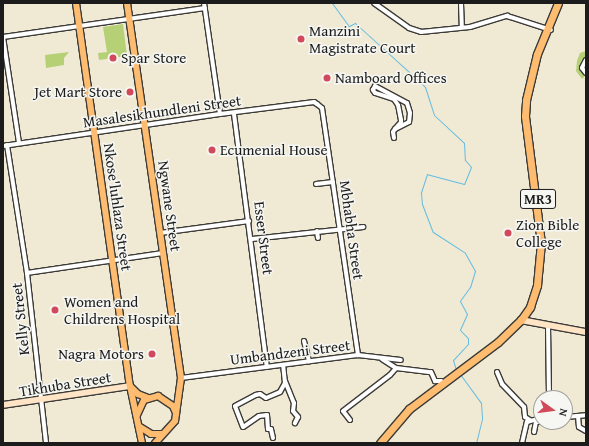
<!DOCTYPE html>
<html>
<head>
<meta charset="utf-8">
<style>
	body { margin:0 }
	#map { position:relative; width:589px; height:446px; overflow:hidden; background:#f0e9d4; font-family:"Gentium Book Plus",serif }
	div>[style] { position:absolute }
	.green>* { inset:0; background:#b6d076 }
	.stream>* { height:1px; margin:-0.5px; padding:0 0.5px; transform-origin:0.5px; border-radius:0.5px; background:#63bde1 }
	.roads { filter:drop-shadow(1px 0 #3c3b38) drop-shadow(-1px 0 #3c3b38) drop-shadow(0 1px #3c3b38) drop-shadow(0 -1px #3c3b38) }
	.street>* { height:4px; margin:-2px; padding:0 2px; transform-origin:2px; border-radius:2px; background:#fff }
	.secondary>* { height:5.5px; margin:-2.75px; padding:0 2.75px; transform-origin:2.75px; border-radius:2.75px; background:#ffe4c6 }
	.primary>* { height:6px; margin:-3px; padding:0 3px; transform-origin:3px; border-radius:3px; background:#febc70 }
	.highway>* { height:7px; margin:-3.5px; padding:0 3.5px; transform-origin:3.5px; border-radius:3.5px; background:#febc70 }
	.dots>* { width:11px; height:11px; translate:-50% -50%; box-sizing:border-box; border:2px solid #f6f6f2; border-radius:50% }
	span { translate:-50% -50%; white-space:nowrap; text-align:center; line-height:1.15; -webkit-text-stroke:3px #f6f6f2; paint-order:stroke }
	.shield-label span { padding:1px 3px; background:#f6f6f2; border:1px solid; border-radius:3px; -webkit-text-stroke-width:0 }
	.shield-label { font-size:14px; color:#1c1c1c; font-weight:700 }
	.poi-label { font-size:15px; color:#1c1c1c }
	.left { translate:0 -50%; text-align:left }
	.right { translate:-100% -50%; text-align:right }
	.street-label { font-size:15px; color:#1c1c1c }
	.frame { position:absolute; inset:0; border:4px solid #1c1c1c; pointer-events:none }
	.north { position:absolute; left:533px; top:390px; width:40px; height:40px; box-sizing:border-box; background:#f6f6f2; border:1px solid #9f9f9c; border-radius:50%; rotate:104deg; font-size:11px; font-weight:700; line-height:16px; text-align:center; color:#1c1c1c }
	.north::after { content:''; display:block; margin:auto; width:14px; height:18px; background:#d1495b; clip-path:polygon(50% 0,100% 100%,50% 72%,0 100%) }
</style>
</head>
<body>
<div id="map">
	<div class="green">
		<i style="clip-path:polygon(123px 24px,127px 56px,99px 60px,98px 53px,107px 52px,103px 27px)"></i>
		<i style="clip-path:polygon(586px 51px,586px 58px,581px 61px,582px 70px,585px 76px,582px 79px,576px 71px,577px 61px,580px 53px)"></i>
		<i style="clip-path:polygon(69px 52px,64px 58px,64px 65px,46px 68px,45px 55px)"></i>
	</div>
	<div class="stream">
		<i style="left:332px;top:3px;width:29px;rotate:54deg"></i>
		<i style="left:349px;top:26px;width:7px;rotate:-27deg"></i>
		<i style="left:355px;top:23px;width:88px;rotate:42.2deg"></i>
		<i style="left:420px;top:82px;width:7px;rotate:45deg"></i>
		<i style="left:425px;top:87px;width:29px;rotate:72deg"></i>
		<i style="left:434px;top:115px;width:41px;rotate:43deg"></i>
		<i style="left:464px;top:143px;width:17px;rotate:87deg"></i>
		<i style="left:465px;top:160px;width:9px;rotate:49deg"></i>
		<i style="left:471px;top:167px;width:18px;rotate:112deg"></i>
		<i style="left:464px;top:184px;width:38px;rotate:-165deg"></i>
		<i style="left:427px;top:174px;width:20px;rotate:108deg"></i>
		<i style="left:421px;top:193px;width:11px;rotate:85deg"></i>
		<i style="left:422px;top:204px;width:30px;rotate:69deg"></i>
		<i style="left:433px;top:232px;width:38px;rotate:33deg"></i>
		<i style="left:465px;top:253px;width:21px;rotate:61deg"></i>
		<i style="left:475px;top:271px;width:17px;rotate:107deg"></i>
		<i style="left:470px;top:287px;width:17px;rotate:126deg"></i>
		<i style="left:460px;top:301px;width:15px;rotate:62deg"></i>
		<i style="left:467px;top:314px;width:17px;rotate:114deg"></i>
		<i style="left:460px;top:330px;width:11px;rotate:45deg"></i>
		<i style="left:468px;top:338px;width:6px;rotate:90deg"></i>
		<i style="left:468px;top:344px;width:22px;rotate:133deg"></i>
		<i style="left:453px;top:360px;width:10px;rotate:73deg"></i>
		<i style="left:460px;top:374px;width:36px;rotate:54deg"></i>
		<i style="left:481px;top:403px;width:16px;rotate:86deg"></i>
		<i style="left:482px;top:419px;width:25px;rotate:104deg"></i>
	</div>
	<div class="roads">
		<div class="street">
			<i style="left:204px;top:3px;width:112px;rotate:81.8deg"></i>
			<i style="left:374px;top:3px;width:43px;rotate:35.5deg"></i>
			<i style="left:409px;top:28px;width:13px;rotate:18deg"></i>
			<i style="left:421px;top:32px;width:49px;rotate:-5.8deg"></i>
			<i style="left:470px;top:27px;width:39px;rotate:-17deg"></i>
			<i style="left:507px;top:16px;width:46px;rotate:17.7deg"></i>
			<i style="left:461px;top:3px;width:24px;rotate:88deg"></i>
			<i style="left:3px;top:37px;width:204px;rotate:-8.2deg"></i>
			<i style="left:3px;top:37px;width:107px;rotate:81.4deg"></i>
			<i style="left:586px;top:60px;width:9px;rotate:117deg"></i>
			<i style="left:582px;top:68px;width:6px;rotate:51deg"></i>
			<i style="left:234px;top:114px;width:255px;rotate:82.6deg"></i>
			<i style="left:394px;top:138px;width:6px;rotate:-99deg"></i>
			<i style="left:393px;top:132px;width:4px;rotate:-56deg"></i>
			<i style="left:395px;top:129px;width:9px;rotate:-49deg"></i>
			<i style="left:401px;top:122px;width:2px;rotate:-90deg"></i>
			<i style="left:401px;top:120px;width:15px;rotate:-101deg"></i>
			<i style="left:398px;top:105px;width:7px;rotate:-124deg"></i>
			<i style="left:394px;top:99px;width:20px;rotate:-162deg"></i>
			<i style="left:375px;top:93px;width:4px;rotate:-124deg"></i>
			<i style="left:373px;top:90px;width:4px;rotate:-63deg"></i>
			<i style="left:375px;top:86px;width:36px;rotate:28deg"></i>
			<i style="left:407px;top:103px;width:10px;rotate:73deg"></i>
			<i style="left:410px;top:113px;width:9px;rotate:96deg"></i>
			<i style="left:409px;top:122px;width:16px;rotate:153deg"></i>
			<i style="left:7px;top:145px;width:130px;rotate:81.1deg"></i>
			<i style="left:27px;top:273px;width:171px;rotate:83.6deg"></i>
			<i style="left:3px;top:146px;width:219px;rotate:-8.4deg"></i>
			<i style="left:220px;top:114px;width:95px;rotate:-7.3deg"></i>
			<i style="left:314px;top:102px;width:4px;rotate:34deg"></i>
			<i style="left:317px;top:104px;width:6px;rotate:39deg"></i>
			<i style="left:322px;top:108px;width:250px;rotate:81.7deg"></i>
			<i style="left:316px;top:184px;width:17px;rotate:-7deg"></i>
			<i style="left:317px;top:231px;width:7px;rotate:82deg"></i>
			<i style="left:160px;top:233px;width:90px;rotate:-7.7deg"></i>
			<i style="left:252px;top:239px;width:112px;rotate:-6.2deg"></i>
			<i style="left:27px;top:273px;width:137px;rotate:-8.4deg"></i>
			<i style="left:548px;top:325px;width:73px;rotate:89.2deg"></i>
			<i style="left:304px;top:341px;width:21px;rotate:76deg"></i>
			<i style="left:382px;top:359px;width:17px;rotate:33deg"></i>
			<i style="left:396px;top:368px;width:35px;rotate:7deg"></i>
			<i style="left:431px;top:372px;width:10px;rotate:66deg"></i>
			<i style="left:435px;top:381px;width:6px"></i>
			<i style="left:441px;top:381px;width:5px;rotate:53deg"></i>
			<i style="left:497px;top:372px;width:13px;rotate:67deg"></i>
			<i style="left:502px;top:384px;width:32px;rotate:46deg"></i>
			<i style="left:524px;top:407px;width:10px;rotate:84deg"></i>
			<i style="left:525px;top:417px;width:6px;rotate:31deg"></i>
			<i style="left:181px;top:378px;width:178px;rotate:-7.4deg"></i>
			<i style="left:358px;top:355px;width:43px;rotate:6.6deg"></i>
			<i style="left:285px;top:381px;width:24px;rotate:68deg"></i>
			<i style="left:294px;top:403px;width:8px;rotate:97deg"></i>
			<i style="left:293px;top:411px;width:8px;rotate:50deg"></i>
			<i style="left:298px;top:417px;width:7px;rotate:117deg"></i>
			<i style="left:578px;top:416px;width:11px;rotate:85deg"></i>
			<i style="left:579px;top:427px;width:8px;rotate:30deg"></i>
			<i style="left:565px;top:417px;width:21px;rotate:-5deg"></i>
			<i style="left:350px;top:420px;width:11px;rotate:-128deg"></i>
			<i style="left:343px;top:411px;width:59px;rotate:-37.5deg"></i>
			<i style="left:390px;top:375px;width:9px;rotate:-49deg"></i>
			<i style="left:534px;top:432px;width:10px;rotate:-79deg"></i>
			<i style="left:536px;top:422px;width:5px"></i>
			<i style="left:273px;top:438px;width:9px;rotate:-103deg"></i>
			<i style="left:271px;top:429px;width:3px;rotate:180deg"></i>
			<i style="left:268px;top:429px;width:14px;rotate:-94deg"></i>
			<i style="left:267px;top:415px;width:8px;rotate:173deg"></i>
			<i style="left:259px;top:416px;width:19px;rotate:145deg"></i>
			<i style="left:243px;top:427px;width:22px;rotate:-111deg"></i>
			<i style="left:235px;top:406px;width:24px;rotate:-28deg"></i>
			<i style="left:256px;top:395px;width:4px;rotate:-14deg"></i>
			<i style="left:260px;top:394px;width:7px;rotate:34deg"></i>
			<i style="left:266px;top:398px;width:15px;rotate:-23deg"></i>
			<i style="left:280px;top:392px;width:10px;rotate:-61deg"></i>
			<i style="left:285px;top:383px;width:18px;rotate:-96deg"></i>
			<i style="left:522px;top:443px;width:22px;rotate:-77deg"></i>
			<i style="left:527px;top:422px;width:15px;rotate:-16deg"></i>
		</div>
		<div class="secondary">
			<i style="left:521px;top:320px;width:66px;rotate:10.5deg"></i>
			<i style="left:3px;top:405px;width:128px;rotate:-8.5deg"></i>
		</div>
		<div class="primary">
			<i style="left:76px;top:3px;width:387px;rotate:82deg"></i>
			<i style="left:130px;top:386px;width:58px;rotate:78.1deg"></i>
			<i style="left:127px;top:3px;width:379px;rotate:81.8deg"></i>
			<i style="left:181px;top:378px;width:43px;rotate:97.9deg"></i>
			<i style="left:175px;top:421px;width:30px;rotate:132deg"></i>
			<i style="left:131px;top:387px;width:10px;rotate:45deg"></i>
			<i style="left:138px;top:394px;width:11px;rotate:22deg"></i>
			<i style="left:137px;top:415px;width:17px;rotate:-65deg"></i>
			<i style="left:144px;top:400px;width:15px;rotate:-16deg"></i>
			<i style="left:158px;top:396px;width:18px;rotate:34deg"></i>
			<i style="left:173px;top:406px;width:8px;rotate:67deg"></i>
			<i style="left:140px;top:427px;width:13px;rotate:32deg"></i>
			<i style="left:151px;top:434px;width:11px"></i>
		</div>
		<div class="highway">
			<i style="left:380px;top:443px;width:45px;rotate:-49.5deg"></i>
			<i style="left:409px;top:409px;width:111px;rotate:-37deg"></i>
			<i style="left:498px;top:342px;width:32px;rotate:-44deg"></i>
			<i style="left:521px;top:320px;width:16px;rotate:-55deg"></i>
			<i style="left:530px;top:307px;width:23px;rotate:-72deg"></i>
			<i style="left:537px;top:285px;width:42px;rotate:-84.6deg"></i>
			<i style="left:541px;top:243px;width:128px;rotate:-97.2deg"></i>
			<i style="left:525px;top:116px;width:16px;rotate:-86deg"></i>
			<i style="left:526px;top:100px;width:47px;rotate:-76.6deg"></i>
			<i style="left:537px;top:54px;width:55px;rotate:-67.6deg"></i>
		</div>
	</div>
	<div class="dots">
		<i style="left:301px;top:39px;background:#d1495b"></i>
		<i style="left:113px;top:58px;background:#d1495b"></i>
		<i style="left:327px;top:78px;background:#d1495b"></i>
		<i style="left:130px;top:92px;background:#d1495b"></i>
		<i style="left:212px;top:150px;background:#d1495b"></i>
		<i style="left:508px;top:233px;background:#d1495b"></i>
		<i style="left:55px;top:310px;background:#d1495b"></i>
		<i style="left:152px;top:354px;background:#d1495b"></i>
	</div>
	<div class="shield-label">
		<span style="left:538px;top:199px">MR3</span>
	</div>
	<div class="poi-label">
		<span class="left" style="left:309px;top:39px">Manzini<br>Magistrate Court</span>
		<span class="left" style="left:121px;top:58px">Spar Store</span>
		<span class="left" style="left:335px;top:78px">Namboard Offices</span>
		<span class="right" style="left:122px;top:92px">Jet Mart Store</span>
		<span class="left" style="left:220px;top:150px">Ecumenial House</span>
		<span class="left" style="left:516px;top:233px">Zion Bible<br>College</span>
		<span class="left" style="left:64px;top:310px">Women and<br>Childrens Hospital</span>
		<span class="right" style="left:144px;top:354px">Nagra Motors</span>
	</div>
	<div class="street-label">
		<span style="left:162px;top:111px;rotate:-8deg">Masalesikhundleni Street</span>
		<span style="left:170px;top:206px;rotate:82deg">Ngwane Street</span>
		<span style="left:118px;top:207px;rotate:82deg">Nkose'luhlaza Street</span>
		<span style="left:352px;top:230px;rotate:82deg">Mbhabha Street</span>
		<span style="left:264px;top:238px;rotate:83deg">Esser Street</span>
		<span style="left:20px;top:319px;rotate:-96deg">Kelly Street</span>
		<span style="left:290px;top:352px;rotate:-7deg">Umbandzeni Street</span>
		<span style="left:65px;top:384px;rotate:-9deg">Tikhuba Street</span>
	</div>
	<div class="frame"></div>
	<div class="north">N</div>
</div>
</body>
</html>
